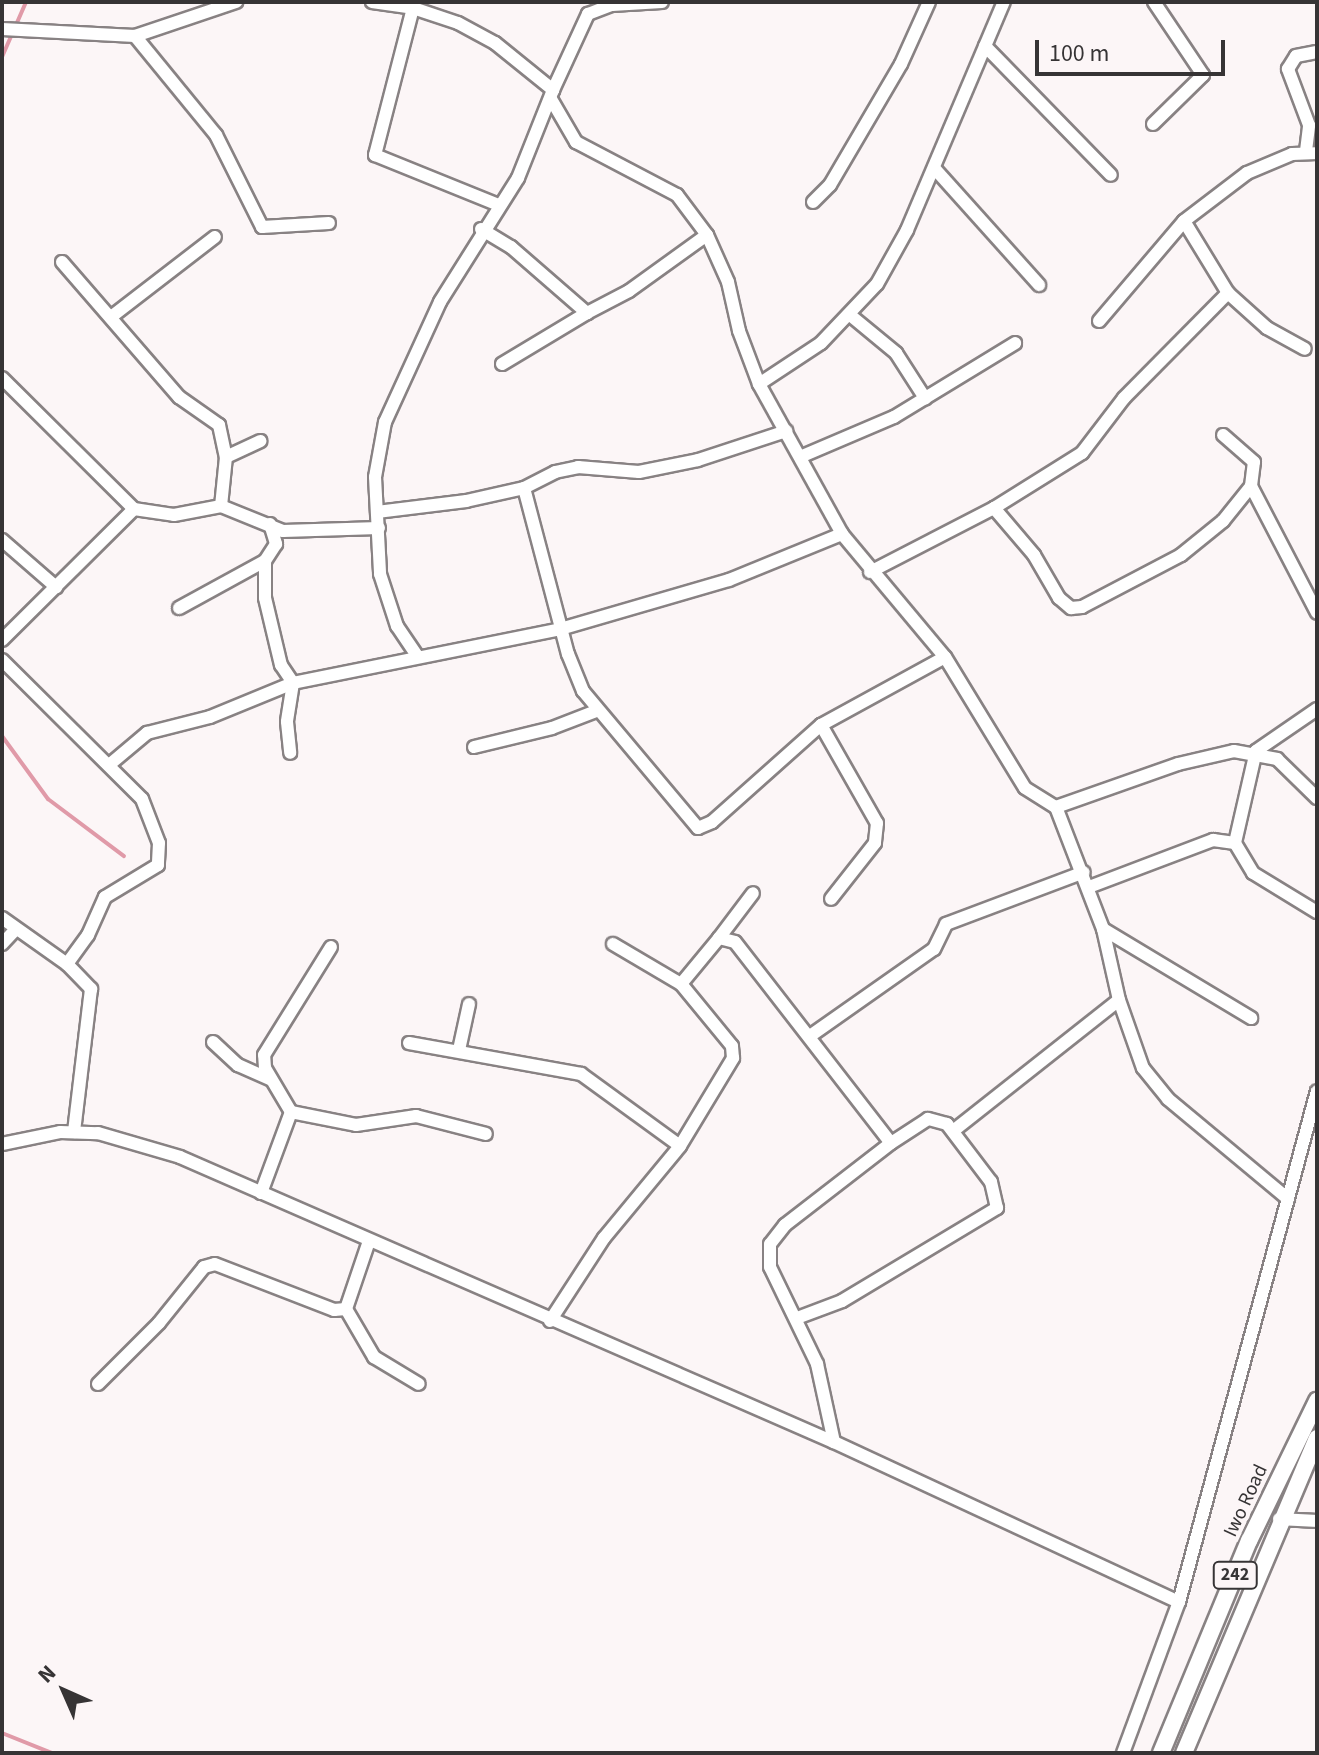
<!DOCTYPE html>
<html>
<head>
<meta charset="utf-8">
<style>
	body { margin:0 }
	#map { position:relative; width:1319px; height:1755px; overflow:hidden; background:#fcf6f7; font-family:"Source Sans 3",sans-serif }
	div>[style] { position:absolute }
	.stream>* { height:4px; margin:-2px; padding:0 2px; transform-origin:2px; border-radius:2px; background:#e09aa8 }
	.roads { filter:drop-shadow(2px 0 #888283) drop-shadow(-2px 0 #888283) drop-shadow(0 2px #888283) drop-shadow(0 -2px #888283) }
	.minor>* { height:12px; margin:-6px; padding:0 6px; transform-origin:6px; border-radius:6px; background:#fff }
	.major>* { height:16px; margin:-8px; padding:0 8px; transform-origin:8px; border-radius:8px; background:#fff }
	span { translate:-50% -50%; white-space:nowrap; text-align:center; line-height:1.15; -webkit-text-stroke:8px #fcf6f7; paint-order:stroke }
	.shield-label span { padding:2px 6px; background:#fcf6f7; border:2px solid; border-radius:6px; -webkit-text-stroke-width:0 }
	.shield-label { font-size:18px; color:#363435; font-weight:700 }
	.street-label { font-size:20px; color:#363435 }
	.frame { position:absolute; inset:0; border:4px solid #363435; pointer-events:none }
	.north { position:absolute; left:24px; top:1651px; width:80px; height:80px; -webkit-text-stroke:6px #fcf6f7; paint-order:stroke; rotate:315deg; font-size:22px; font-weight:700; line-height:32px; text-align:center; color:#363435 }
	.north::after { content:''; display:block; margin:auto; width:28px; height:36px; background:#363435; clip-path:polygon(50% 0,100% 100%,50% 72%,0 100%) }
	.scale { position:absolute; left:1035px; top:40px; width:190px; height:36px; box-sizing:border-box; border:4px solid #363435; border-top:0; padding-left:10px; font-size:24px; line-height:28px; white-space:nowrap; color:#363435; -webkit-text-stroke:6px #fcf6f7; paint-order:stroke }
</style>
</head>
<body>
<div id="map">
	<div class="stream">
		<i style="left:2px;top:57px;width:60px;rotate:-66.4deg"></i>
		<i style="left:2px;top:736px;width:78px;rotate:53.9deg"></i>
		<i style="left:48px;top:799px;width:95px;rotate:36.9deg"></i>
		<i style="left:2px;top:1733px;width:54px;rotate:21.8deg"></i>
	</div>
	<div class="roads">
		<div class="minor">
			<i style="left:372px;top:2px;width:41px;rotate:8.3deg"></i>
			<i style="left:413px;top:8px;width:47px;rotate:18.4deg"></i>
			<i style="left:458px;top:23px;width:42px;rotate:28.4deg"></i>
			<i style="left:495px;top:43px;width:75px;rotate:39deg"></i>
			<i style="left:553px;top:90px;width:95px;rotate:111.7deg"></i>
			<i style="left:518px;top:178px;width:146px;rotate:122.2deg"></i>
			<i style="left:440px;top:302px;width:132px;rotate:114.6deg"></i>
			<i style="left:385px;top:422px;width:56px;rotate:100.3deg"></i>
			<i style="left:375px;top:477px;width:97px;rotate:87deg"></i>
			<i style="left:380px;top:574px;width:55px;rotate:71.9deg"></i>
			<i style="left:397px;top:626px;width:37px;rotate:56deg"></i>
			<i style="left:413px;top:8px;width:152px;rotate:104.5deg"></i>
			<i style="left:375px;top:155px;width:134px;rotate:22deg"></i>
			<i style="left:2px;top:29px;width:133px;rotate:3deg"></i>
			<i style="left:135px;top:36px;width:107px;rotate:-18.6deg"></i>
			<i style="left:135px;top:36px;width:128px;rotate:50.7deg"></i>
			<i style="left:216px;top:135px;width:103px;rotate:63.4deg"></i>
			<i style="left:262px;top:227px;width:67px;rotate:-3.4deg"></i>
			<i style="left:985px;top:46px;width:180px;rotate:45.7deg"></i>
			<i style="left:553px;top:90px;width:84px;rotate:-65.3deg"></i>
			<i style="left:588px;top:14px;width:26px;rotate:-21deg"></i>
			<i style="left:612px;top:5px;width:50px;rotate:-3.4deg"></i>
			<i style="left:551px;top:99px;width:50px;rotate:59.8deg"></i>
			<i style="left:576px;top:142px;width:114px;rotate:27.7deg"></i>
			<i style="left:677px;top:195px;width:50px;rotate:53.1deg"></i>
			<i style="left:707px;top:235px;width:51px;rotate:65.9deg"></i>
			<i style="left:728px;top:282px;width:50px;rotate:77.3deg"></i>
			<i style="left:739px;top:331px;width:57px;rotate:69.3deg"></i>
			<i style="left:759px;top:384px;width:171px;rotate:61deg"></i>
			<i style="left:842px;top:534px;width:160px;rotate:50.1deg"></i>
			<i style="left:945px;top:657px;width:153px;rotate:58.6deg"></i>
			<i style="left:1025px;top:788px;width:36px;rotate:32deg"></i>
			<i style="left:1056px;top:807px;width:131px;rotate:68.9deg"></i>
			<i style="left:1103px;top:929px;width:73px;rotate:77.3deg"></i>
			<i style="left:1119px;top:1000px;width:72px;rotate:70.6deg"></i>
			<i style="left:1143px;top:1068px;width:40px;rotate:51deg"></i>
			<i style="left:1168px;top:1099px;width:156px;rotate:39.8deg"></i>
			<i style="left:1153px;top:124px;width:70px;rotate:-44.4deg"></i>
			<i style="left:1203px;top:75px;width:88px;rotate:-123.9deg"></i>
			<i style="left:1306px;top:151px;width:26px;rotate:-83deg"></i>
			<i style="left:1309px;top:125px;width:60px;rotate:-110.6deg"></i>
			<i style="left:1288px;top:69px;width:15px;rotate:-58deg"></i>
			<i style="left:1296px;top:56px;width:21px;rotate:-11deg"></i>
			<i style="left:935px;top:169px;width:156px;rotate:48.1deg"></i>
			<i style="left:813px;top:202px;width:24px;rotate:-45deg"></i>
			<i style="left:830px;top:185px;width:140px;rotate:-59.6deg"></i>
			<i style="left:901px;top:64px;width:68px;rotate:-65.7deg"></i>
			<i style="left:1184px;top:221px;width:84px;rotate:58.6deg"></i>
			<i style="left:1228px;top:293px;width:52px;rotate:41.9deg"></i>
			<i style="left:1267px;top:328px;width:43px;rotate:28.9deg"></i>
			<i style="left:481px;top:229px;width:35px;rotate:31deg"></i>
			<i style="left:511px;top:247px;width:101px;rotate:41deg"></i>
			<i style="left:587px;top:313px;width:47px;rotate:-27.6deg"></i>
			<i style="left:629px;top:291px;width:96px;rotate:-35.7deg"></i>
			<i style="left:62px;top:262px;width:179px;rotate:49.1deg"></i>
			<i style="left:179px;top:397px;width:49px;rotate:35deg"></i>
			<i style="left:219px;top:425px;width:33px;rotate:78deg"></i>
			<i style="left:226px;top:457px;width:49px;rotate:95.8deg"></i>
			<i style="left:850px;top:315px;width:60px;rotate:39.6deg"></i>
			<i style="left:896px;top:353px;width:54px;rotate:57.2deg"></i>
			<i style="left:111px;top:317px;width:131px;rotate:-37.6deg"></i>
			<i style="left:1099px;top:321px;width:131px;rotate:-49.6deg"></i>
			<i style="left:1184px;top:221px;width:79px;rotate:-37.3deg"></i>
			<i style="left:1247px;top:173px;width:49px;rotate:-22.9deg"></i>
			<i style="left:1292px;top:154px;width:25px;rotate:-2deg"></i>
			<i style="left:502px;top:364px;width:99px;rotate:-31deg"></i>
			<i style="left:2px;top:378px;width:186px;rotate:44.8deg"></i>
			<i style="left:134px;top:509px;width:40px;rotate:8.5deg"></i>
			<i style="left:174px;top:515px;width:48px;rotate:-10.8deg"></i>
			<i style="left:221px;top:506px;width:67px;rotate:22deg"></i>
			<i style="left:283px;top:531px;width:96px;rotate:-1.8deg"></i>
			<i style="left:759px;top:384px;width:74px;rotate:-33.5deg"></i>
			<i style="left:821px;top:343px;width:81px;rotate:-46.5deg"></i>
			<i style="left:877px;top:284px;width:62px;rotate:-60.9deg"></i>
			<i style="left:907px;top:230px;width:248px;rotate:-67deg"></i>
			<i style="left:226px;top:457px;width:38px;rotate:-25deg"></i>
			<i style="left:800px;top:457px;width:102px;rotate:-23.1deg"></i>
			<i style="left:894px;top:417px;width:142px;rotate:-31.4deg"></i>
			<i style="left:1251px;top:486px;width:143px;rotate:62.5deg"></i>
			<i style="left:524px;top:488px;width:172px;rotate:75.2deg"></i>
			<i style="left:568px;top:654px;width:40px;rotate:68deg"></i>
			<i style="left:583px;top:691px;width:179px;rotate:50deg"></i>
			<i style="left:698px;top:828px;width:15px;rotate:-23deg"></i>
			<i style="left:712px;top:822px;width:146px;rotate:-41.7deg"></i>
			<i style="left:821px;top:725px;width:141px;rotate:-28.7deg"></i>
			<i style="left:994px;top:508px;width:62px;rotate:49.6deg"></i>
			<i style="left:1034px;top:555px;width:50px;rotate:59.8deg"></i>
			<i style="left:1059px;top:598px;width:16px;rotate:40deg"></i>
			<i style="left:1071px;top:608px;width:11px;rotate:-5deg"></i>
			<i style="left:1082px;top:607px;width:112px;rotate:-27.7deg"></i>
			<i style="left:1181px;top:555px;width:54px;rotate:-39deg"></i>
			<i style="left:1223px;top:521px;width:45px;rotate:-51.3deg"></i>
			<i style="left:1251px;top:486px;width:24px;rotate:-83deg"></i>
			<i style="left:1254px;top:462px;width:41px;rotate:-138.9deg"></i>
			<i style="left:377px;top:512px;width:90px;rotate:-7deg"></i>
			<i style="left:466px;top:501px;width:59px;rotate:-12.6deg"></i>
			<i style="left:524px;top:488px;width:35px;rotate:-27deg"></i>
			<i style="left:555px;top:472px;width:24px;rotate:-12deg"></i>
			<i style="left:578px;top:467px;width:61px;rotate:4.7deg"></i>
			<i style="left:639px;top:472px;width:60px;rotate:-11.5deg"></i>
			<i style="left:698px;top:460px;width:93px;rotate:-18.2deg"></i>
			<i style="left:270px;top:524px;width:21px;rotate:73deg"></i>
			<i style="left:276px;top:544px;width:20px;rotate:123deg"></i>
			<i style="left:265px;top:561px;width:37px;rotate:90deg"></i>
			<i style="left:265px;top:598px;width:69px;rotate:76.6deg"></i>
			<i style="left:281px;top:665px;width:22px;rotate:56deg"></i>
			<i style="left:293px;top:683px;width:39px;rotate:99deg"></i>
			<i style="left:287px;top:722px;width:31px;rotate:84deg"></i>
			<i style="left:2px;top:540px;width:72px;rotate:41deg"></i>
			<i style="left:870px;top:572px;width:140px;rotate:-27.3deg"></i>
			<i style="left:994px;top:508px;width:104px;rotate:-32deg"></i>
			<i style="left:1082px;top:453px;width:69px;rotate:-52.6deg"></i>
			<i style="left:1124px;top:398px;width:148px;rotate:-45.3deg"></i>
			<i style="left:179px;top:608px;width:98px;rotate:-28.7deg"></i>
			<i style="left:2px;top:640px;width:186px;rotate:-44.8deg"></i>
			<i style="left:2px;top:660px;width:197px;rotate:44.8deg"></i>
			<i style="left:142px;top:799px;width:47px;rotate:68.9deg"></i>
			<i style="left:159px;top:843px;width:22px;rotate:93deg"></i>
			<i style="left:158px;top:865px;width:62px;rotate:148.9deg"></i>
			<i style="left:105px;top:897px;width:42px;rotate:114.1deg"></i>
			<i style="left:88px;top:935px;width:36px;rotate:126deg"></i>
			<i style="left:1317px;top:709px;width:74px;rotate:145.5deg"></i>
			<i style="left:1256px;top:751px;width:94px;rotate:102.9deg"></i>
			<i style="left:1235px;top:843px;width:35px;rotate:59deg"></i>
			<i style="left:1253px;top:873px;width:75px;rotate:31.4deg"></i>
			<i style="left:821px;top:725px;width:113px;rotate:60.3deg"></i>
			<i style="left:877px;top:823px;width:20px;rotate:96deg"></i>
			<i style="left:875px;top:843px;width:71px;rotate:128.2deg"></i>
			<i style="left:474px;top:747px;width:80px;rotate:-13.7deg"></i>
			<i style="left:552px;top:728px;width:47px;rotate:-21.1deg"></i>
			<i style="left:109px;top:765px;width:50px;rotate:-40.1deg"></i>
			<i style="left:147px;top:733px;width:65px;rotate:-14.3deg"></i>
			<i style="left:210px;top:717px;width:90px;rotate:-22.3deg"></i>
			<i style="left:293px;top:683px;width:272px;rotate:-11.4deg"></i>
			<i style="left:560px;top:629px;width:176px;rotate:-16.2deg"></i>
			<i style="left:729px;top:580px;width:122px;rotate:-22.2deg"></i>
			<i style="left:1056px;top:807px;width:129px;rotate:-19.4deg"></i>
			<i style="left:1178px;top:764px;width:57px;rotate:-13.1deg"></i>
			<i style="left:1234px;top:751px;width:44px;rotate:10.5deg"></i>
			<i style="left:1277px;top:759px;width:56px;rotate:44.3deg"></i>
			<i style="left:1089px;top:887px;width:133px;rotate:-20.8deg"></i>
			<i style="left:1213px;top:840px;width:22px;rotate:8deg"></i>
			<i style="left:2px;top:918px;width:80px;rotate:35.3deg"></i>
			<i style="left:67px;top:964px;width:35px;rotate:46deg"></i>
			<i style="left:91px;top:989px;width:144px;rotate:96.8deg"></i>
			<i style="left:1103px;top:929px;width:173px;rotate:31deg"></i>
			<i style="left:719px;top:938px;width:56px;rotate:-52.9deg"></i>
			<i style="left:2px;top:944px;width:19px;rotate:-47deg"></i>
			<i style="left:681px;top:984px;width:60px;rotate:-50.4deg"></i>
			<i style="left:719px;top:938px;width:16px;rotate:14deg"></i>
			<i style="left:735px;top:942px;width:254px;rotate:52.2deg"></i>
			<i style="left:810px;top:1036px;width:151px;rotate:-35.1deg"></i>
			<i style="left:934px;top:949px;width:28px;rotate:-64deg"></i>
			<i style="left:946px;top:924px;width:147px;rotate:-20.6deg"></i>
			<i style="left:213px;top:1042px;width:34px;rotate:43deg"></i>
			<i style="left:238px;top:1065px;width:36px;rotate:24deg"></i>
			<i style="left:409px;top:1043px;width:175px;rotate:10.2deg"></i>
			<i style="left:581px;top:1074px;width:122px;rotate:36deg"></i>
			<i style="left:459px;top:1050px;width:47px;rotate:-77.7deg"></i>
			<i style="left:291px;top:1112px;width:66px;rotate:11.3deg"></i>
			<i style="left:356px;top:1125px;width:61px;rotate:-8.5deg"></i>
			<i style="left:416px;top:1116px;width:72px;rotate:14.4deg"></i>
			<i style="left:953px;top:1131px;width:211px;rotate:-38.3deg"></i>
			<i style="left:2px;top:1144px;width:59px;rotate:-11.7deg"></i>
			<i style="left:60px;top:1132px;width:38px;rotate:2deg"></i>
			<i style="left:98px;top:1133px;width:85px;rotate:16.3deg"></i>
			<i style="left:180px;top:1157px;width:713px;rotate:23.55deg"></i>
			<i style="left:834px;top:1442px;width:380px;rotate:24.9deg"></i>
			<i style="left:261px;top:1193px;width:86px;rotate:-69.7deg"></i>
			<i style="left:291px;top:1112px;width:51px;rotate:-120.6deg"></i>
			<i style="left:265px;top:1068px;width:13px;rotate:-94deg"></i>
			<i style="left:264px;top:1055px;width:127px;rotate:-58.2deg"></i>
			<i style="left:369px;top:1241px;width:72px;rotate:108.7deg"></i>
			<i style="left:346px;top:1309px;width:56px;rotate:59.7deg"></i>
			<i style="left:374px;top:1357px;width:52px;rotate:31deg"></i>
			<i style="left:797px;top:1318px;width:48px;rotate:-20.7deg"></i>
			<i style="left:842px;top:1301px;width:181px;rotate:-31deg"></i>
			<i style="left:997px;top:1208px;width:27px;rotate:-103deg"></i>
			<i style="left:991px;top:1182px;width:73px;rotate:-127.2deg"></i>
			<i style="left:947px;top:1124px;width:20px;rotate:-165deg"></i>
			<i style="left:928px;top:1119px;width:44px;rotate:147deg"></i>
			<i style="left:891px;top:1143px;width:134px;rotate:142.3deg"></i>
			<i style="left:785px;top:1225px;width:24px;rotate:128deg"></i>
			<i style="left:770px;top:1244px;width:23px;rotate:90deg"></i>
			<i style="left:770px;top:1267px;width:108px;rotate:64.1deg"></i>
			<i style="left:817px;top:1364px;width:80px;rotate:77.7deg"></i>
			<i style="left:550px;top:1321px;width:99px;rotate:-57deg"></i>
			<i style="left:604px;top:1238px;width:119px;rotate:-50.4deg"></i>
			<i style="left:680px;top:1146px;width:103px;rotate:-58.9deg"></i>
			<i style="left:733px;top:1058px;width:12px;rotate:-95deg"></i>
			<i style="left:732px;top:1046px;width:80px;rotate:-129.4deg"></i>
			<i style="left:681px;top:984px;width:79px;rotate:-149.5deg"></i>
			<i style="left:98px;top:1384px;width:86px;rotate:-45deg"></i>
			<i style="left:159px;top:1323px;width:72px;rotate:-51.2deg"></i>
			<i style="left:204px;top:1267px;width:11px;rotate:-15deg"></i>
			<i style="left:215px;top:1264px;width:128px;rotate:21.1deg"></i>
			<i style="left:334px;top:1310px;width:12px;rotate:-5deg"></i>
			<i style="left:1279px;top:1519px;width:38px;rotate:3deg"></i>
			<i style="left:1123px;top:1753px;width:161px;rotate:-69.7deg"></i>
			<i style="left:1179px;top:1602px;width:529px;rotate:-74.89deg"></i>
		</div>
		<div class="major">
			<i style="left:1161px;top:1753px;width:230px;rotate:-67.5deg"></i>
			<i style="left:1249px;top:1541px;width:156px;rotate:-64.1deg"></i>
			<i style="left:1184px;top:1753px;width:342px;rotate:-67.1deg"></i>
		</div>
	</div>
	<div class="shield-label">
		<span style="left:1235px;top:1575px">242</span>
	</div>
	<div class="street-label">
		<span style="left:1246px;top:1501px;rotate:-65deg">Iwo Road</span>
	</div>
	<div class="frame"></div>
	<div class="north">N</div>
	<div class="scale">100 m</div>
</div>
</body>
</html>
